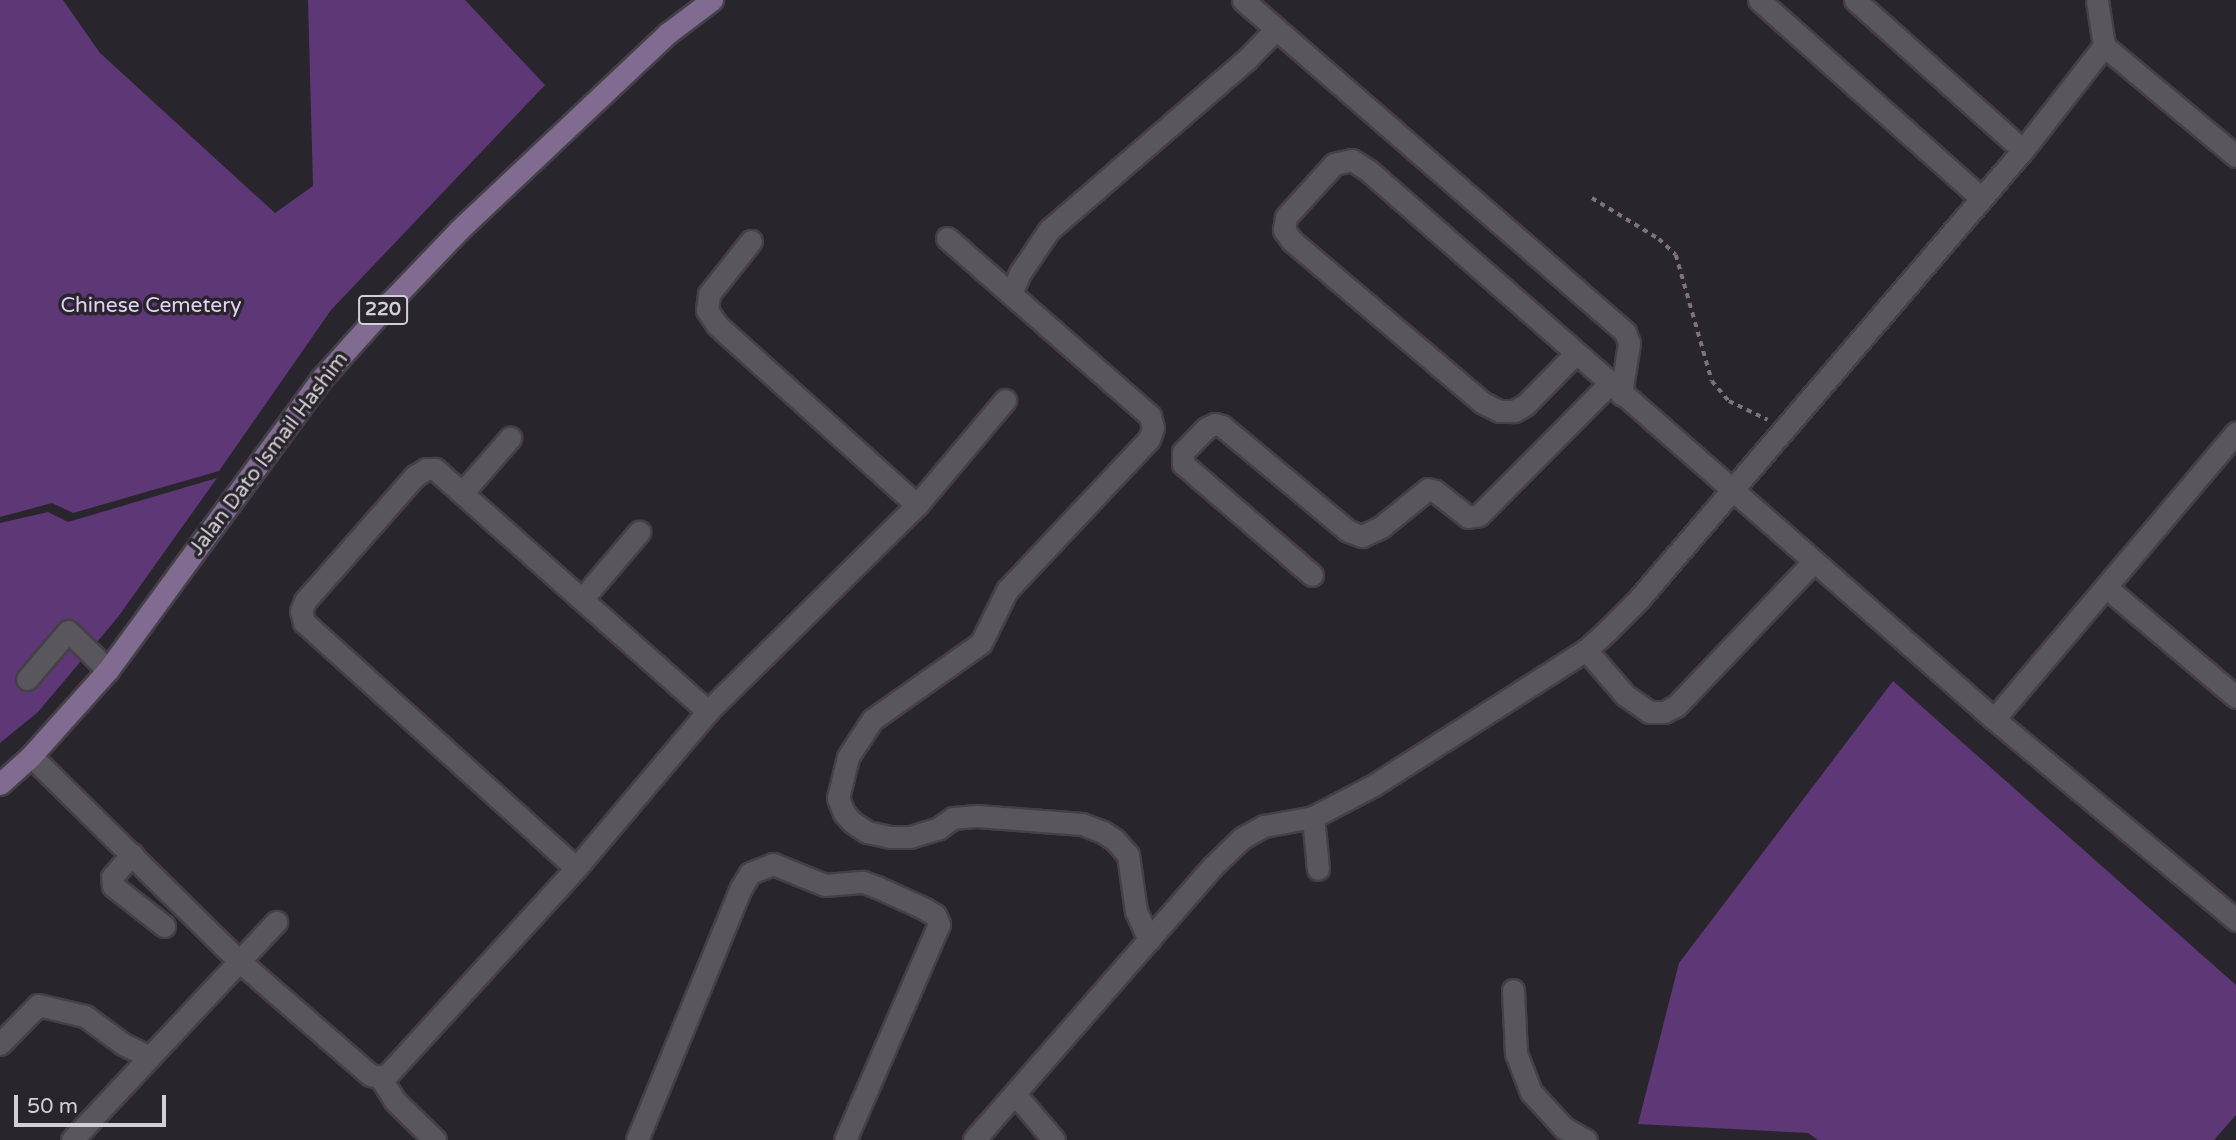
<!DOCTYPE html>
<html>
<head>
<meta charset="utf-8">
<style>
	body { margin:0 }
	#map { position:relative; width:2236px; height:1140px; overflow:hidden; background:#29252c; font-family:"Varela Round",sans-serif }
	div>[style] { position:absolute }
	.green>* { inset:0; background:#5e3777 }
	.path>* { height:3.5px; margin-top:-1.75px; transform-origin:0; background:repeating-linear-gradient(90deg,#79757b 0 5px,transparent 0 10px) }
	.roads { filter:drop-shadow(2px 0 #444047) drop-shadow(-2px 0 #444047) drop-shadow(0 2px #444047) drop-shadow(0 -2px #444047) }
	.minor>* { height:21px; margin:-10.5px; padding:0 10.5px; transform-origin:10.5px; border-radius:10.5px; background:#5a565e }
	.major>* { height:21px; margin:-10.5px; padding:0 10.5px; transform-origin:10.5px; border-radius:10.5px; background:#816b91 }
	span { translate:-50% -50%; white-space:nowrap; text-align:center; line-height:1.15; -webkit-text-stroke:7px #29252c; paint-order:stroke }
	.shield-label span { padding:2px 5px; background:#29252c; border:2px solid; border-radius:5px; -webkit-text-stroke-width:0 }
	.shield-label { font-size:19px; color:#d3d0d5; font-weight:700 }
	.park-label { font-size:21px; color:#e4cff5 }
	.street-label { font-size:21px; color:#d3d0d5 }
	.scale { position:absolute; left:14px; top:1095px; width:152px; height:32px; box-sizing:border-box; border:4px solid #d3d0d5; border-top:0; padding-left:9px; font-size:21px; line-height:24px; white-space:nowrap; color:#d3d0d5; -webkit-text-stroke:5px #29252c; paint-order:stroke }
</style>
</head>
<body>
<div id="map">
	<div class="green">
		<i style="clip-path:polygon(0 0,63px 0,100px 53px,275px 213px,313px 186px,308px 0,465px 0,545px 85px,331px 310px,219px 471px,73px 513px,52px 503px,0 517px)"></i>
		<i style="clip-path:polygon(217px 478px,118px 617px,38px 712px,0 743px,0 523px,48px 512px,68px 522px)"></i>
		<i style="clip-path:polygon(1893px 681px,2236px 985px,2236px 1115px,2214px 1140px,1818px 1140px,1808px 1133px,1638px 1124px,1679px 963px)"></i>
	</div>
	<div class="path">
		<i style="left:1592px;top:198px;width:79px;rotate:31.5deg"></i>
		<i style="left:1659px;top:239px;width:23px;rotate:43deg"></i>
		<i style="left:1676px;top:255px;width:131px;rotate:74.1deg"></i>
		<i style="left:1712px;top:381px;width:26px;rotate:50deg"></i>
		<i style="left:1729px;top:401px;width:43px;rotate:26deg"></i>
	</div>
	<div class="roads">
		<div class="minor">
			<i style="left:1243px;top:0;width:506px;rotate:40.99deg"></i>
			<i style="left:1625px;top:332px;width:12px;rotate:70deg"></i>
			<i style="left:1629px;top:343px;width:52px;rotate:98.9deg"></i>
			<i style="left:1759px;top:0;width:297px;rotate:41.7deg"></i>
			<i style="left:1855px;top:0;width:225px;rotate:41.8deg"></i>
			<i style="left:2097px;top:0;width:47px;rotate:81.3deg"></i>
			<i style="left:2104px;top:46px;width:172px;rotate:39.8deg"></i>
			<i style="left:947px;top:238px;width:270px;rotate:41.2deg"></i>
			<i style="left:1150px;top:416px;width:12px;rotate:76deg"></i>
			<i style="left:1153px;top:428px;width:12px;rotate:110deg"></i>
			<i style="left:1149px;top:439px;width:207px;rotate:133.2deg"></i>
			<i style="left:1007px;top:590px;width:59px;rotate:116.1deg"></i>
			<i style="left:981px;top:643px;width:133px;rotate:144.8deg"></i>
			<i style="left:872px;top:720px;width:44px;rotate:123deg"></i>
			<i style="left:848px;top:757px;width:42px;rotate:103.7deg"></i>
			<i style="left:838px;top:798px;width:16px;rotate:68deg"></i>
			<i style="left:844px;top:813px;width:12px;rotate:48deg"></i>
			<i style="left:852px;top:822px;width:18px;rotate:34deg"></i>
			<i style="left:867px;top:832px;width:24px;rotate:12deg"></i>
			<i style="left:890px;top:837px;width:20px"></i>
			<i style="left:910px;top:837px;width:30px;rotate:-17deg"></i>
			<i style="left:939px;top:828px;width:17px;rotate:-36deg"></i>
			<i style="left:953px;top:818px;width:24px;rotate:-5deg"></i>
			<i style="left:977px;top:816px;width:105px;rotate:4.4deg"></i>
			<i style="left:1082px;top:824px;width:22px;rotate:21deg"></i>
			<i style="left:1103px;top:832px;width:14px;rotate:34deg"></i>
			<i style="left:1115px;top:840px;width:20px;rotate:49deg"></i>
			<i style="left:1128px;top:855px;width:57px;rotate:81.9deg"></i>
			<i style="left:1136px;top:911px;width:32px;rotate:66deg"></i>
			<i style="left:751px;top:241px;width:68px;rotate:128.4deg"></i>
			<i style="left:709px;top:294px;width:16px;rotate:97deg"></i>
			<i style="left:707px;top:310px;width:18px;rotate:56deg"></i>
			<i style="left:717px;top:325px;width:269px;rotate:42deg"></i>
			<i style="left:1011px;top:294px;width:23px;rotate:-67deg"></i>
			<i style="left:1020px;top:273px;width:52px;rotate:-56deg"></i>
			<i style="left:1049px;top:230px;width:262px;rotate:-40.8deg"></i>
			<i style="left:1247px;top:59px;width:42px;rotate:-46deg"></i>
			<i style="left:1575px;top:354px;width:71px;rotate:134.4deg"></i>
			<i style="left:1525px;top:405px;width:13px;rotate:151deg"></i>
			<i style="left:1514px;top:411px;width:15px;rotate:180deg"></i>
			<i style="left:1499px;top:411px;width:18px;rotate:-153deg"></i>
			<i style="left:1483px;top:403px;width:250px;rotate:-139.7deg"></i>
			<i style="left:1292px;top:241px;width:14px;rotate:-126deg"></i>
			<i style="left:1284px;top:230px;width:13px;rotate:-81deg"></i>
			<i style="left:1286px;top:217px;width:72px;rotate:-47.8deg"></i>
			<i style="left:1334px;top:164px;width:18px;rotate:-13deg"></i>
			<i style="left:1352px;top:160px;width:20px;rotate:33deg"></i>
			<i style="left:1369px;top:171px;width:831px;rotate:41.24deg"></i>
			<i style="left:1994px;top:719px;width:315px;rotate:39.7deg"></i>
			<i style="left:463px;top:492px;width:72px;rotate:-49deg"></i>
			<i style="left:1312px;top:575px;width:170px;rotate:-139.3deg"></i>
			<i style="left:1183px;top:464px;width:12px;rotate:-90deg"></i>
			<i style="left:1183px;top:452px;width:33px;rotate:-46deg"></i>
			<i style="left:1206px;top:428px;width:10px;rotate:-24deg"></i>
			<i style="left:1215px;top:424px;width:7px;rotate:16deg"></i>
			<i style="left:1222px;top:426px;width:164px;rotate:39.8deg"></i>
			<i style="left:1348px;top:531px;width:15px;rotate:20deg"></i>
			<i style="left:1362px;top:536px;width:21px;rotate:-25deg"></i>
			<i style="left:1381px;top:527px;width:60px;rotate:-39deg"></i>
			<i style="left:1428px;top:489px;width:7px;rotate:16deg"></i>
			<i style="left:1435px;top:491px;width:42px;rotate:38.2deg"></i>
			<i style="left:1468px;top:517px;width:11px;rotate:-10deg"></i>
			<i style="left:1479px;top:515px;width:185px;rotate:-45.2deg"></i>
			<i style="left:2107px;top:588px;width:169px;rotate:40.2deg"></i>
			<i style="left:583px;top:598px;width:87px;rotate:-49.7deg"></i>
			<i style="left:1586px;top:650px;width:60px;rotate:49.1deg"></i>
			<i style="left:1625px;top:695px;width:29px;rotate:35deg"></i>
			<i style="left:1649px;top:712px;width:15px"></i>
			<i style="left:1664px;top:712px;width:13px;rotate:-27deg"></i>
			<i style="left:1676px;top:706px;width:199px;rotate:-46.4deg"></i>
			<i style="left:27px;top:679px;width:63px;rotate:-49.5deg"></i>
			<i style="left:68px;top:631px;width:56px;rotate:44.3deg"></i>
			<i style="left:1994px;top:719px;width:375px;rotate:-49.8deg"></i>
			<i style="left:31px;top:756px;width:292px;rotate:44.6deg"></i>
			<i style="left:239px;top:961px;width:174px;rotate:41deg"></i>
			<i style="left:370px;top:1075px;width:10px;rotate:11deg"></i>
			<i style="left:380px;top:1077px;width:9px;rotate:-21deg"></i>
			<i style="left:388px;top:1074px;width:279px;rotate:-47.6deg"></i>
			<i style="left:576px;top:868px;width:205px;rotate:-49.9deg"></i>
			<i style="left:708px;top:711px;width:293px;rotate:-44.6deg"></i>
			<i style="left:917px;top:505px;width:137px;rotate:-50deg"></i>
			<i style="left:1313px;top:817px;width:52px;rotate:84.5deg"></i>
			<i style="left:132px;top:854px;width:30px;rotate:131deg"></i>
			<i style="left:112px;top:877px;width:9px;rotate:84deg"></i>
			<i style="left:113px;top:886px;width:65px;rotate:38.1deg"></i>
			<i style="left:576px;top:868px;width:367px;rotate:-137.9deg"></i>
			<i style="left:304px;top:622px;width:11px;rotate:-105deg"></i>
			<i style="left:301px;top:611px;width:11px;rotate:-68deg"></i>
			<i style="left:305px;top:601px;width:167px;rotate:-48.7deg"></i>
			<i style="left:415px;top:476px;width:13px;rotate:-32deg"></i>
			<i style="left:426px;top:469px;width:9px"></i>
			<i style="left:435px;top:469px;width:365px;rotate:41.6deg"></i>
			<i style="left:1513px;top:990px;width:63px;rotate:87.3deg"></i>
			<i style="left:1516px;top:1053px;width:42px;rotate:69deg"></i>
			<i style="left:1531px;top:1092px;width:49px;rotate:47.5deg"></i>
			<i style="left:1564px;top:1128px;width:25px;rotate:29deg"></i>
			<i style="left:0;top:1044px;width:54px;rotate:-45.7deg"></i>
			<i style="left:38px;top:1005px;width:48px;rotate:13.2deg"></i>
			<i style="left:85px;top:1016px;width:47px;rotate:36.4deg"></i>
			<i style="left:123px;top:1044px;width:30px;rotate:26deg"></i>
			<i style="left:380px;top:1077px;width:28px;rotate:58deg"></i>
			<i style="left:395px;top:1101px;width:56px;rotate:44.3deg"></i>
			<i style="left:1015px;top:1094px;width:60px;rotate:49.7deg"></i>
			<i style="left:72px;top:1140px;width:299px;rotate:-46.9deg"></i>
			<i style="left:637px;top:1140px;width:273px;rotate:-67.6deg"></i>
			<i style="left:741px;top:888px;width:17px;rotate:-59deg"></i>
			<i style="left:750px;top:873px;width:25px;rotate:-21deg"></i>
			<i style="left:773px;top:864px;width:56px;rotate:22deg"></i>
			<i style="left:825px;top:885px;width:38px;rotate:-5deg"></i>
			<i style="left:863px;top:882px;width:15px;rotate:20deg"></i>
			<i style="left:877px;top:887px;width:53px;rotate:24.6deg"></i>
			<i style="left:925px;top:909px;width:12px;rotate:31deg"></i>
			<i style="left:935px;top:915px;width:10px;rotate:66deg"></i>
			<i style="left:939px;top:924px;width:236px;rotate:113.5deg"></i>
			<i style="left:974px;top:1140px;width:364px;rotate:-48.9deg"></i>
			<i style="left:1213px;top:866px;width:40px;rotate:-44deg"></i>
			<i style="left:1242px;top:838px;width:25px;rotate:-29deg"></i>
			<i style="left:1264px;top:826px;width:50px;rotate:-10.4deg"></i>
			<i style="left:1313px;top:817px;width:69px;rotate:-27.7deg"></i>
			<i style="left:1374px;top:785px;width:251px;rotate:-32.5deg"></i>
			<i style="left:1586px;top:650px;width:30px;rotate:-42deg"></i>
			<i style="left:1608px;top:630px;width:42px;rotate:-45deg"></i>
			<i style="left:1638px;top:600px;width:592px;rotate:-49.45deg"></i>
			<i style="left:2023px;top:150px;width:132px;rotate:-52.1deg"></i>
		</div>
		<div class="major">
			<i style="left:0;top:784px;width:42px;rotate:-42.1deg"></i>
			<i style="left:31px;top:756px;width:115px;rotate:-48.2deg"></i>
			<i style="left:108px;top:670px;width:359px;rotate:-53.8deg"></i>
			<i style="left:320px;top:380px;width:106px;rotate:-48.1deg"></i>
			<i style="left:391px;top:301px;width:100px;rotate:-46.2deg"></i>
			<i style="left:460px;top:229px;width:286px;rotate:-43.3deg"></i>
			<i style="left:668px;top:33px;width:55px;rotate:-36.9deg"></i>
		</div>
	</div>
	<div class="shield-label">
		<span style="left:383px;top:310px">220</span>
	</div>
	<div class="park-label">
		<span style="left:151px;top:306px">Chinese Cemetery</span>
	</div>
	<div class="street-label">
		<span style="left:269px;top:454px;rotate:-53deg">Jalan Dato Ismail Hashim</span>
	</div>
	<div class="scale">50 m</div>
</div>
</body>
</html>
